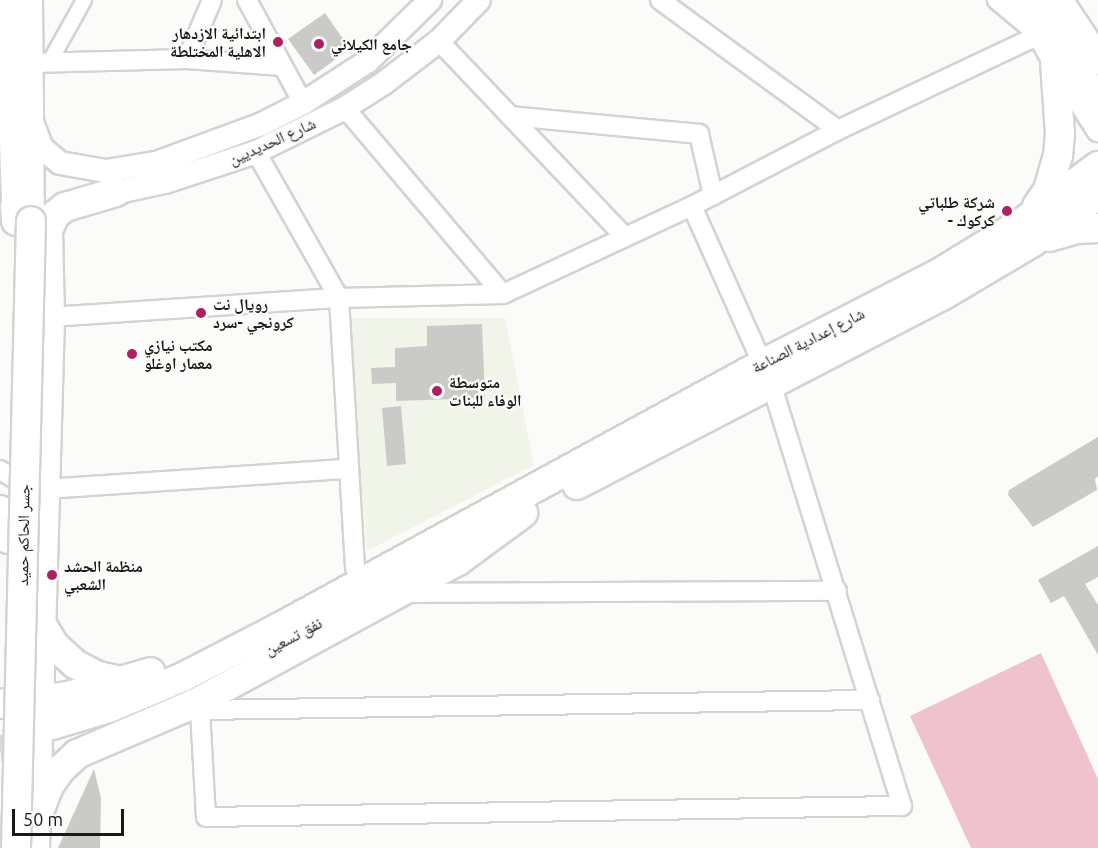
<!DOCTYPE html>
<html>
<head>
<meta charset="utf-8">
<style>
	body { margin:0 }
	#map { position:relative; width:1098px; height:848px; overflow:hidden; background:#fbfcf9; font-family:Ubuntu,"Noto Naskh Arabic",sans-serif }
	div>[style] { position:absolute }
	.built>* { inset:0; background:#f0f4e9 }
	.green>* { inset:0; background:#efc2ce }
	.building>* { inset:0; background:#cacbc8 }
	.primary-tunnel>* { height:28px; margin-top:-14px; transform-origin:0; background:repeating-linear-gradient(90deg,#d9dad7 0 28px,transparent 0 42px) }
	.roads { filter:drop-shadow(2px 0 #d3d4d1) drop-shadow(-2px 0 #d3d4d1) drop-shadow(0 2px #d3d4d1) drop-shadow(0 -2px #d3d4d1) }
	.pedestrian>* { height:14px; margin:-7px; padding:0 7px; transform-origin:7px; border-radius:7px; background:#fff }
	.minor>* { height:18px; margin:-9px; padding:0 9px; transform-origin:9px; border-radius:9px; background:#fff }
	.tertiary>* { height:22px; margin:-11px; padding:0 11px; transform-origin:11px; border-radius:11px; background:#fff }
	.secondary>* { height:26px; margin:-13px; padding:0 13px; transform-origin:13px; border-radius:13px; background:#fff }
	.primary>* { height:28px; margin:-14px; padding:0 14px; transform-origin:14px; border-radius:14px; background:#fff }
	.bridges { filter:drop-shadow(2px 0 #d3d4d1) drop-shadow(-2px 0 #d3d4d1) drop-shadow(0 2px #d3d4d1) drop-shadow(0 -2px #d3d4d1) }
	.primary-bridge>* { height:28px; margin:-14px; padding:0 14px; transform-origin:14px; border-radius:14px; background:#fff }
	.dots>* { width:16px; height:16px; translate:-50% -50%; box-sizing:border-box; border:3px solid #fbfcf9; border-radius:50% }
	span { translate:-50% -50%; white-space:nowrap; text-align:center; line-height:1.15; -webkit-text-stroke:4.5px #fbfcf9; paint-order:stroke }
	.poi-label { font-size:16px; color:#191918; font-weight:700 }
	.right { translate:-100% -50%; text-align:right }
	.left { translate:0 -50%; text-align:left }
	.street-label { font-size:16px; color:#191918 }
	.scale { position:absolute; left:12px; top:809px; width:112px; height:27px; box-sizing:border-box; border:3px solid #191918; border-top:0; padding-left:8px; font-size:18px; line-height:21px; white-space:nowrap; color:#191918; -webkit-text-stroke:4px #fbfcf9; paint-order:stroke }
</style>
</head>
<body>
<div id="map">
	<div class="built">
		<i style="clip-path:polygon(348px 318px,505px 318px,534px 465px,367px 551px)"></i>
	</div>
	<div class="green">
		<i style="clip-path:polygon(1041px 653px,1098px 779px,1098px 848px,971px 848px,910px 716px)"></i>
	</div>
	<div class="building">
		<i style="clip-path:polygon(325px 13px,350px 49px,314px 75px,288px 39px)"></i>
		<i style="clip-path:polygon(482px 324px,485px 398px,396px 401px,396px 383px,372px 384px,371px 368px,395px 367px,395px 348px,427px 346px,427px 326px)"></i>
		<i style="clip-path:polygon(401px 406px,406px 464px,387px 466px,382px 408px)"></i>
		<i style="clip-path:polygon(1098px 437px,1098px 476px,1095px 479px,1097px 490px,1033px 527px,1008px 495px,1009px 490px)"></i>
		<i style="clip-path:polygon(1098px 546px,1098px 577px,1085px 584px,1098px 605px,1098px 655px,1064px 596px,1051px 603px,1038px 580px)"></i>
		<i style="clip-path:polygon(94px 769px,101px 798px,100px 848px,58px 848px)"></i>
	</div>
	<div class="primary-tunnel">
		<i style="left:0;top:749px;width:54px;rotate:-6.3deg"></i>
	</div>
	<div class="roads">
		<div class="pedestrian">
			<i style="left:49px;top:63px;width:72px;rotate:-60.9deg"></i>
		</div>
		<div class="minor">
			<i style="left:247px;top:0;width:117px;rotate:61.5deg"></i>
			<i style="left:660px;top:0;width:220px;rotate:36.1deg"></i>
			<i style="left:439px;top:41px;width:270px;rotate:46.5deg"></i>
			<i style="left:187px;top:59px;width:64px;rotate:-67deg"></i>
			<i style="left:30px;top:63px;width:157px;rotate:-1.5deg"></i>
			<i style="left:187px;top:59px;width:95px;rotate:4.2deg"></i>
			<i style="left:345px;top:108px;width:244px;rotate:49.7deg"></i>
			<i style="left:510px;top:116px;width:190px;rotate:5.4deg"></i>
			<i style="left:699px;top:134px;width:63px;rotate:77.1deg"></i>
			<i style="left:256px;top:152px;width:168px;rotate:60.4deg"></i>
			<i style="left:339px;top:298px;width:271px;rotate:86.6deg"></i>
			<i style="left:50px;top:317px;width:290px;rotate:-3.8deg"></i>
			<i style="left:339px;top:298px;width:164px;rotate:-1.4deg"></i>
			<i style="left:503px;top:294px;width:208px;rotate:-25deg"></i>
			<i style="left:692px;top:206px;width:165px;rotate:-27.5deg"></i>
			<i style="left:838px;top:130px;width:222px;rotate:-25.3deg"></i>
			<i style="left:1039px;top:35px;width:55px;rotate:-140.2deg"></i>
			<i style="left:0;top:470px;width:26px;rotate:31deg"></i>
			<i style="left:22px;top:483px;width:24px;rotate:15deg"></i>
			<i style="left:45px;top:489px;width:304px;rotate:-3.8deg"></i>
			<i style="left:403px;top:593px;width:434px;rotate:-0.3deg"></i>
			<i style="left:196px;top:703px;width:8px;rotate:60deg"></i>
			<i style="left:200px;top:710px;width:107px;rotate:86.8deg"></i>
			<i style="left:206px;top:817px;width:696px;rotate:-0.91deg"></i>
			<i style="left:902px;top:806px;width:441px;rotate:-107.2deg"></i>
			<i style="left:772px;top:385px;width:196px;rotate:-114.1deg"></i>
			<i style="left:200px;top:710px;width:670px;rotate:-0.86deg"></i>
		</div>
		<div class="tertiary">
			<i style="left:1019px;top:0;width:73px;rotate:60.3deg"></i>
			<i style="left:1055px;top:63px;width:80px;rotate:57.3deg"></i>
			<i style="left:32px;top:122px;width:28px;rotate:69deg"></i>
			<i style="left:42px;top:148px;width:23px;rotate:40deg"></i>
			<i style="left:60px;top:163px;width:47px;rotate:9.9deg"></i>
			<i style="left:106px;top:171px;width:51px;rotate:-9.1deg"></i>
			<i style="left:156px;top:163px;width:113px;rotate:-20.2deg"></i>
			<i style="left:262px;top:124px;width:46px;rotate:-27.1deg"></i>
			<i style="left:303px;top:103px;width:77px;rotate:-32.9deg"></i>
			<i style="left:368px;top:61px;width:87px;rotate:-44.5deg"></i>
			<i style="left:100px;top:196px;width:66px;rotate:-12.2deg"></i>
			<i style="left:165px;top:182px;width:96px;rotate:-18.2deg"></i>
			<i style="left:256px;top:152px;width:99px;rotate:-26.3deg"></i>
			<i style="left:345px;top:108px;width:46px;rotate:-32.7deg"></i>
			<i style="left:384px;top:83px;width:69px;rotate:-37.4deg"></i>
			<i style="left:439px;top:41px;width:57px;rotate:-45.7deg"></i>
		</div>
		<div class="secondary">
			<i style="left:8px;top:0;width:198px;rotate:88deg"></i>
			<i style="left:29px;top:0;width:211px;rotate:89.5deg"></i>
		</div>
		<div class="primary">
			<i style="left:1033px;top:0;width:121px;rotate:57.5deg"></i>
			<i style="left:1058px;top:0;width:72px;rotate:56.3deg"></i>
			<i style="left:15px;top:206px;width:15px;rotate:86deg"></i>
			<i style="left:1037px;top:206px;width:19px;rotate:-55deg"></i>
			<i style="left:1048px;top:190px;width:35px;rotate:-74deg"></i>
			<i style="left:1058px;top:156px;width:22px;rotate:-85deg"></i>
			<i style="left:1060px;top:134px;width:71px;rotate:-94deg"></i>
			<i style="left:1049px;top:237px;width:29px;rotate:-16deg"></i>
			<i style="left:1077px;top:229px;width:21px;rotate:-3deg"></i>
			<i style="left:577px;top:485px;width:411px;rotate:-27.4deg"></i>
			<i style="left:942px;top:296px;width:106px;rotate:-30.7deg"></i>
			<i style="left:1033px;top:242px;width:80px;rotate:-35.9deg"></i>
			<i style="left:0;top:510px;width:30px;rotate:75deg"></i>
			<i style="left:41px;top:623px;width:27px;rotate:59deg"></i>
			<i style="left:55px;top:646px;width:27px;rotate:42deg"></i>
			<i style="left:75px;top:664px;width:26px;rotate:28deg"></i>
			<i style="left:98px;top:676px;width:25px;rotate:12deg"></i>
			<i style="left:0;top:704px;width:68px;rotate:-6.7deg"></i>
			<i style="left:68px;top:696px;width:86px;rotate:-16.1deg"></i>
			<i style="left:52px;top:725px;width:59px;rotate:-16.6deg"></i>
			<i style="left:109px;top:708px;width:80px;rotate:-22.7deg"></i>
			<i style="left:183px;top:677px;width:105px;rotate:-27.3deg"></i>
			<i style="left:276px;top:629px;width:556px;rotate:-28.59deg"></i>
			<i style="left:764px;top:363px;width:199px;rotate:-27.2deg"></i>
			<i style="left:941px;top:272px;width:101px;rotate:-31.6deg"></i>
			<i style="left:1027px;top:219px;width:89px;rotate:-36.7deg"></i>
			<i style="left:41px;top:807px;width:22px;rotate:-69deg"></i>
			<i style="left:49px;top:786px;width:21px;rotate:-55deg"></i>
			<i style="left:61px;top:769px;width:22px;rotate:-43deg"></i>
			<i style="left:77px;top:754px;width:129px;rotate:-23.2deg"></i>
			<i style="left:196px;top:703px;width:298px;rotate:-28.5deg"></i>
			<i style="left:458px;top:561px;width:81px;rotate:-36.4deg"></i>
			<i style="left:35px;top:848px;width:531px;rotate:-88.38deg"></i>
			<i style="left:50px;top:317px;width:87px;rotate:-91.3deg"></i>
			<i style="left:48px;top:230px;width:17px;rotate:-65deg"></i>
			<i style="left:55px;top:215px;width:13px;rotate:-39deg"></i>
			<i style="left:65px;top:207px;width:53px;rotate:-16.4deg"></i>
		</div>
	</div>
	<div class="bridges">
		<div class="primary-bridge">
			<i style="left:16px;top:848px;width:627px;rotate:-88.63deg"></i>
		</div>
	</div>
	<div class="dots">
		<i style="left:278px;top:42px;background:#ad2160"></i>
		<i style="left:319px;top:44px;background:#ad2160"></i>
		<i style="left:1007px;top:211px;background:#ad2160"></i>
		<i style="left:201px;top:313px;background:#ad2160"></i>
		<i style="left:132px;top:354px;background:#ad2160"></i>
		<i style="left:437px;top:391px;background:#ad2160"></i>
		<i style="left:52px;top:575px;background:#ad2160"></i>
	</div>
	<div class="poi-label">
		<span class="right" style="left:266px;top:42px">ابتدائية الازدهار<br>الاهلية المختلطة</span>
		<span class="left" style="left:331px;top:44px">جامع الكيلاني</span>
		<span class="right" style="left:995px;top:211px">شركة طلباتي<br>- كركوك</span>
		<span class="left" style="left:213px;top:313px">رويال نت<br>كرونجي -سرد</span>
		<span class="left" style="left:144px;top:354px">مكتب نيازي<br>معمار اوغلو</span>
		<span class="left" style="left:449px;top:391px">متوسطة<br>الوفاء للبنات</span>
		<span class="left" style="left:64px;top:575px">منظمة الحشد<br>الشعبي</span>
	</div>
	<div class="street-label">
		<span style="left:272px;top:141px;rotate:-24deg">شارع الحديديين</span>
		<span style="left:808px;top:340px;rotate:-27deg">شارع إعدادية الصناعة</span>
		<span style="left:23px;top:535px;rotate:-89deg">جسر الحاكم حميد</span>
		<span style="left:293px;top:636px;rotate:-28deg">نفق تسعين</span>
	</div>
	<div class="scale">50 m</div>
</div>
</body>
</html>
